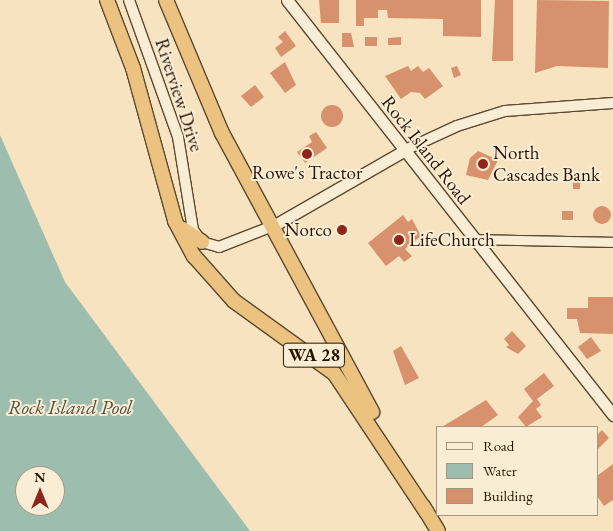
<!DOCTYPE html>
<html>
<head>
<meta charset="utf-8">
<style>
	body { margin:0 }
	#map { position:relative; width:613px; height:531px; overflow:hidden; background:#f7e3bf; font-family:"EB Garamond",serif }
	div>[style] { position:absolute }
	.water>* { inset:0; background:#9dbeaf }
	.building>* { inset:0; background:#d7916d }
	.round { border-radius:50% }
	.roads { filter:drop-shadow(1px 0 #5b4831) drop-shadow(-1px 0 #5b4831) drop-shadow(0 1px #5b4831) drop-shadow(0 -1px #5b4831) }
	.minor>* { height:9px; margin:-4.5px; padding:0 4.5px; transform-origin:4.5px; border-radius:4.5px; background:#faedd5 }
	.tertiary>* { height:10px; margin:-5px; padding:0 5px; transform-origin:5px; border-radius:5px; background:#faedd5 }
	.secondary>* { height:11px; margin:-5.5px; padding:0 5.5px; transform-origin:5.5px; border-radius:5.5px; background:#faedd5 }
	.trunk>* { height:14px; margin:-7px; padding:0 7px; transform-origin:7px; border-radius:7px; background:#ecc280 }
	.dots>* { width:14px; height:14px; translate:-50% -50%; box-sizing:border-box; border:2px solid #faedd5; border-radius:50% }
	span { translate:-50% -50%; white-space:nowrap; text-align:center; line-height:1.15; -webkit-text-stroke:4px #faedd5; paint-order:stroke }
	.shield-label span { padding:1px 4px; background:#faedd5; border:1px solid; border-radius:4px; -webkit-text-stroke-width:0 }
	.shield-label { font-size:18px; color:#271402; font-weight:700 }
	.street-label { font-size:19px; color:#271402 }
	.poi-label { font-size:19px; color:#271402 }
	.left { translate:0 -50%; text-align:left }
	.right { translate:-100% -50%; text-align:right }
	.water-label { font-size:20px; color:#50503f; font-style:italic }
	.legend { position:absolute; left:436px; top:426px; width:162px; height:90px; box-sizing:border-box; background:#faedd5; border:1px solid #a69681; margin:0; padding:6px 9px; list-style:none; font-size:15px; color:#271402 }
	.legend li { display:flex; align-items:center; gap:10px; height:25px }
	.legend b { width:25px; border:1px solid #a69681 }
	.north { position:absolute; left:15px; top:466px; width:50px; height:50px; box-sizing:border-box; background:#faedd5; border:1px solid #a69681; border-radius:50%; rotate:0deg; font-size:14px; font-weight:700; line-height:20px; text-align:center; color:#271402 }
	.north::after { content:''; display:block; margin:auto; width:18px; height:22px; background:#8f2418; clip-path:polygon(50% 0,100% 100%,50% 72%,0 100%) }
</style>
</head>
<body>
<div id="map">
	<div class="water">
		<i style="clip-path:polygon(evenodd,0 135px,65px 282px,250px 531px,0 531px,0 135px,25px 476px,55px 476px,55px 506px,25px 506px,25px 476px)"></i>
	</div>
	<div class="building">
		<i style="clip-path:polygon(319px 0,339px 0,339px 23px,321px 23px)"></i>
		<i style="clip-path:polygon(356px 0,481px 0,481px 37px,443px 36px,443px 19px,388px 18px,387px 10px,378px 10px,378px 18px,364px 18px,364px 26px,356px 26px)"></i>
		<i style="clip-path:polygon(495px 0,513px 0,513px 61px,492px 61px)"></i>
		<i style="clip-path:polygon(537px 0,609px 1px,608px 68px,557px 66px,535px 73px)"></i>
		<i style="clip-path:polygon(285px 31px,296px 46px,281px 57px,275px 48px,283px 42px,278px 37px)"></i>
		<i style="clip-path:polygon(342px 33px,351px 33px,354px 47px,342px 47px)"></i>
		<i style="clip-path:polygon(365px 37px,377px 37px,377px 46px,365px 46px)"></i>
		<i style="clip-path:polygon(401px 37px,401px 45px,388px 45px,388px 38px)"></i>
		<i style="clip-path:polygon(285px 62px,296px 85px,285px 93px,270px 73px)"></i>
		<i style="clip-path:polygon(408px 66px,411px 71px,418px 66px,423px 72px,429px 68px,443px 86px,425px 99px,420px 93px,411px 92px,401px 99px,385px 76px)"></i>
		<i style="clip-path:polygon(457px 66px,461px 75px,454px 78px,451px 68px)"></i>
		<i style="clip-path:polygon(255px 85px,264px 97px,251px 107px,241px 96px)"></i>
		<i class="round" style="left:321px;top:105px;width:22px;height:22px"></i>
		<i style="clip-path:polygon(316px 132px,327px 148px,305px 163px,297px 152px,312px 142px,309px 136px)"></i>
		<i style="clip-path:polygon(478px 151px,498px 160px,488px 180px,466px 175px,470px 158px)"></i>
		<i style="clip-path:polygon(573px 179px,580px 179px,580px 189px,573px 189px)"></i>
		<i class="round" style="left:593px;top:206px;width:18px;height:18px"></i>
		<i style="clip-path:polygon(562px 211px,573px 211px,573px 220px,562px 220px)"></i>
		<i style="clip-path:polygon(403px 215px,408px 222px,412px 219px,421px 236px,405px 249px,412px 256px,404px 262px,399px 256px,386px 266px,368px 243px)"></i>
		<i style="clip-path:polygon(588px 297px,613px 297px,613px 334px,580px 333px,577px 319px,567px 319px,567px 308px,588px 308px)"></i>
		<i style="clip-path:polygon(512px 331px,526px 346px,518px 354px,506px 347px,509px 345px,504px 339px)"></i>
		<i style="clip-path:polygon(591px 337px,601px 351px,587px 359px,578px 347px)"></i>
		<i style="clip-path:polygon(401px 346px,419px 378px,405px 385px,393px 351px)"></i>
		<i style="clip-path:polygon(544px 373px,554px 386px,537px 399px,541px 405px,536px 409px,542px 417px,526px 427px,518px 417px,533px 401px,524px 389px)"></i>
		<i style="clip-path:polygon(486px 400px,498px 415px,481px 427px,442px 427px)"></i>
		<i style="clip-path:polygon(602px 430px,609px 438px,597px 450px,597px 435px)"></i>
		<i style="clip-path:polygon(613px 464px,613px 500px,604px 506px,597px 496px,597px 476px)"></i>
	</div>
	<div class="roads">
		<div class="minor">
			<i style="left:473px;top:239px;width:140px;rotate:1.2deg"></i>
		</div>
		<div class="tertiary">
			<i style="left:129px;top:0;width:145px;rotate:70.3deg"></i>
			<i style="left:178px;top:137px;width:94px;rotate:80.8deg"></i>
			<i style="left:193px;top:230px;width:15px;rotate:53deg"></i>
			<i style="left:202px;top:242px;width:18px;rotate:16deg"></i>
			<i style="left:219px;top:247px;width:58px;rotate:-21.3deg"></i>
			<i style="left:405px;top:150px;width:57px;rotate:-24.8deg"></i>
			<i style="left:457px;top:126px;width:50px;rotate:-17.4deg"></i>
			<i style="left:505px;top:111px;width:108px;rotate:-4.2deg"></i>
		</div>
		<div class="secondary">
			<i style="left:287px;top:0;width:528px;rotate:51.85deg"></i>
			<i style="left:273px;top:226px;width:152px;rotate:-29.9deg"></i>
		</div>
		<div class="trunk">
			<i style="left:107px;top:0;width:73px;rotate:69.1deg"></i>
			<i style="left:133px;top:68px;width:159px;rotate:74.6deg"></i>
			<i style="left:175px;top:221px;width:40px;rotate:62deg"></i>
			<i style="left:194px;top:256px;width:60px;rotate:48.4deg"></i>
			<i style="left:234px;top:301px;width:123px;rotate:35.8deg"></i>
			<i style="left:334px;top:373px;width:168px;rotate:56.4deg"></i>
			<i style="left:166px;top:0;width:144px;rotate:67.2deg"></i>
			<i style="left:222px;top:133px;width:317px;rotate:61.7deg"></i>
			<i style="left:183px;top:229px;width:23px;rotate:34deg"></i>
			<i style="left:423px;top:506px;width:29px;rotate:59deg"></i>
		</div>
	</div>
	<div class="dots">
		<i style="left:307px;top:154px;background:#8f2418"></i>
		<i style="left:483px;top:164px;background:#8f2418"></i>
		<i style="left:342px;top:230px;background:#8f2418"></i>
		<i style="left:399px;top:240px;background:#8f2418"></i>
	</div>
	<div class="shield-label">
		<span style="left:314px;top:355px">WA 28</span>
	</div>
	<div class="street-label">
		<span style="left:179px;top:95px;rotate:72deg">Riverview Drive</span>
		<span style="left:426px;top:150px;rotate:52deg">Rock Island Road</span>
	</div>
	<div class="poi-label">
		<span class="left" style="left:493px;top:164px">North<br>Cascades Bank</span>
		<span style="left:307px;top:173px">Rowe's Tractor</span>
		<span class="right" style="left:332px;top:230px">Norco</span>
		<span class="left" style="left:409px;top:240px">LifeChurch</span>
	</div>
	<div class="water-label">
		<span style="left:70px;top:407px">Rock Island Pool</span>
	</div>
	<ul class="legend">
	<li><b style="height:6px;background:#faedd5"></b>Road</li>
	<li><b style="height:14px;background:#9dbeaf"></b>Water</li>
	<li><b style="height:14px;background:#d7916d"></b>Building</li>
	</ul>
	<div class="north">N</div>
</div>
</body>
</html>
